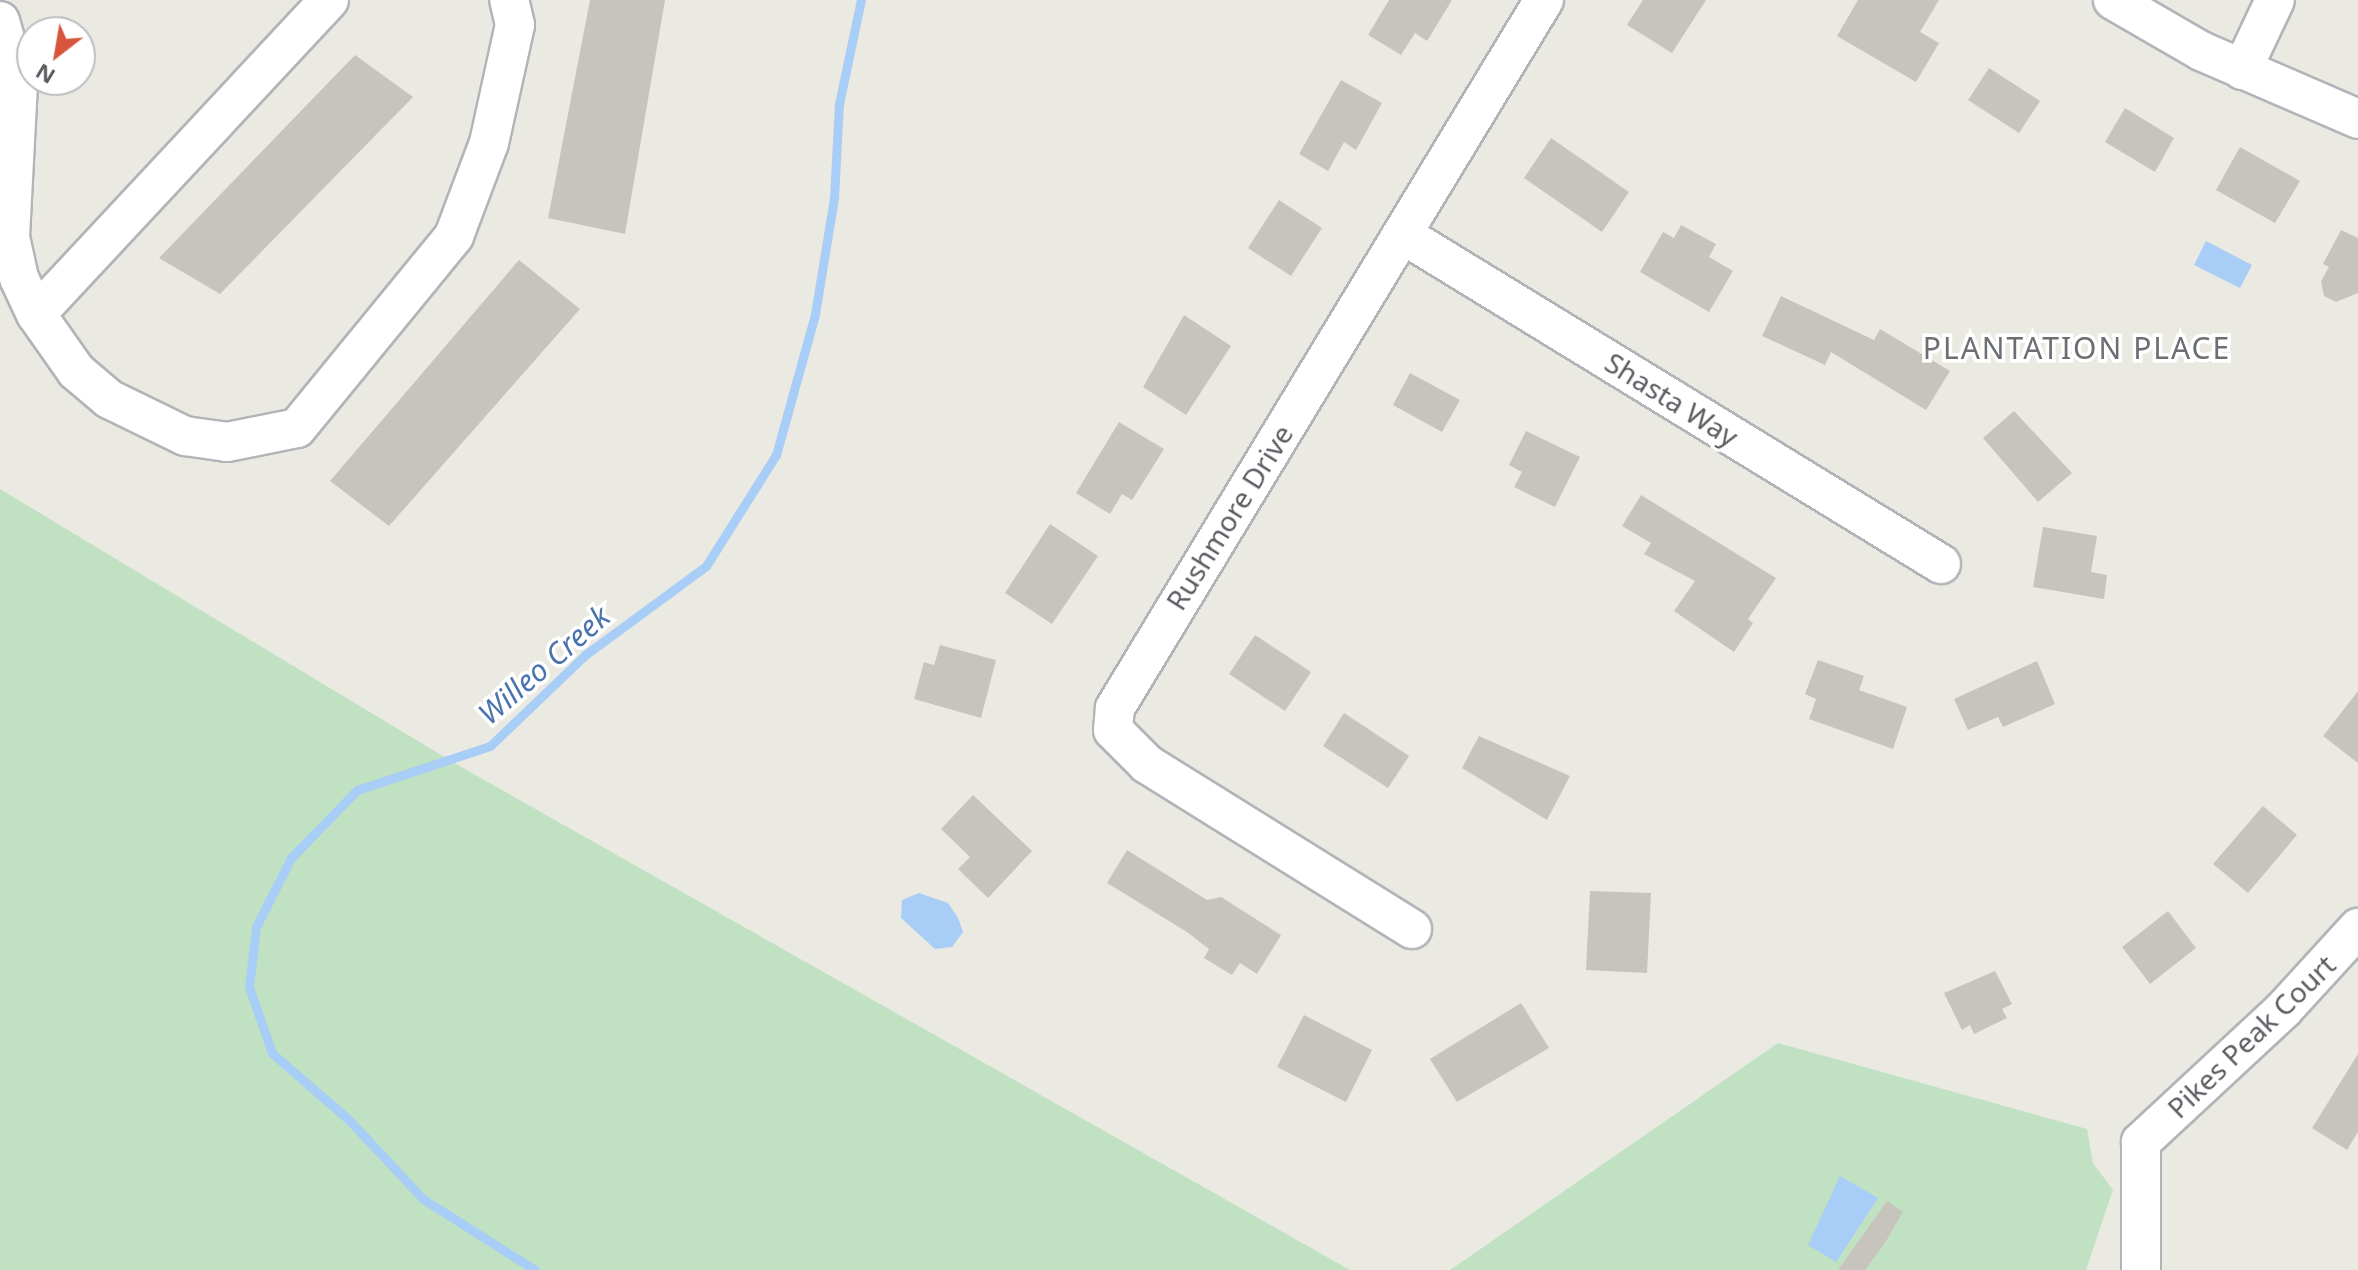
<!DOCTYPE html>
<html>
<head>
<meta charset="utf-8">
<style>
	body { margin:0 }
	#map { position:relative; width:2358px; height:1270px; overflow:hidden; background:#ebeae2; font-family:"Noto Sans",sans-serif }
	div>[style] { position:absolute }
	.green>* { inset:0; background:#c1e1c3 }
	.water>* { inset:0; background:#a8cdf6 }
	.stream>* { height:9px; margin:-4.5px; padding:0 4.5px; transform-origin:4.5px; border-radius:4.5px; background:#a8cdf6 }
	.building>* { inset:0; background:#c7c4be }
	.roads { filter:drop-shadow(2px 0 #b2b4b8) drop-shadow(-2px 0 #b2b4b8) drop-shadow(0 2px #b2b4b8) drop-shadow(0 -2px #b2b4b8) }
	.minor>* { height:38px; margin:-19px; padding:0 19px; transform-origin:19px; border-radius:19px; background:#fff }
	span { translate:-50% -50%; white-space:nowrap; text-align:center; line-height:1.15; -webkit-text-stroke:7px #fff; paint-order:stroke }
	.street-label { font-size:28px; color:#5a5d61 }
	.neighbourhood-label { font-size:30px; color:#6b6f73; letter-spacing:2px }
	.water-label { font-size:30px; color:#4b73ae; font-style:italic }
	.north { position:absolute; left:16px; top:16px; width:80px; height:80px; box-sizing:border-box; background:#fff; border:2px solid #bdbec0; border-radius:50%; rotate:211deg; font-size:22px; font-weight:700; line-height:32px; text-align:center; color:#5a5d61 }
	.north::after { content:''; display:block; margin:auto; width:28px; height:36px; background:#d7553d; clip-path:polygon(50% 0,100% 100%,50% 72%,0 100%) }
</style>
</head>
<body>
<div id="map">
	<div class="green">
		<i style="clip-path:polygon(0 489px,456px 764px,1350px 1270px,0 1270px)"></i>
		<i style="clip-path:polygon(1778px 1043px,2087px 1129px,2093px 1163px,2113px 1190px,2086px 1270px,1450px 1270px)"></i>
	</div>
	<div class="water">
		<i style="clip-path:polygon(2206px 241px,2252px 265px,2240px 288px,2194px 265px)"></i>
		<i style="clip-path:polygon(919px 893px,948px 903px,958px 918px,963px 932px,952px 947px,935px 949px,901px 918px,902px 900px)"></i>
		<i style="clip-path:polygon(1840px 1176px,1878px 1198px,1836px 1262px,1808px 1245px)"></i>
	</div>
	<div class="stream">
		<i style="left:535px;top:1270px;width:133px;rotate:-147.6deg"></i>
		<i style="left:423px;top:1199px;width:108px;rotate:-133.1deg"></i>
		<i style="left:349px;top:1120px;width:102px;rotate:-139deg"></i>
		<i style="left:272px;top:1053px;width:70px;rotate:-109.2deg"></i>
		<i style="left:249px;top:987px;width:60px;rotate:-83.3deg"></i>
		<i style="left:256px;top:927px;width:77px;rotate:-63.1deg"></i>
		<i style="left:291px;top:858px;width:95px;rotate:-45.9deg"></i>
		<i style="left:357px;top:790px;width:140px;rotate:-18.3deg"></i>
		<i style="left:490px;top:746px;width:132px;rotate:-43.8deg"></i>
		<i style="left:585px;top:655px;width:150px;rotate:-36.3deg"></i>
		<i style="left:706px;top:566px;width:131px;rotate:-57.8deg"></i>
		<i style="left:776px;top:455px;width:146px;rotate:-74.5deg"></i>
		<i style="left:815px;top:314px;width:118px;rotate:-80.7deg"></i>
		<i style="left:834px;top:198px;width:94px;rotate:-87deg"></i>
		<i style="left:839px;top:104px;width:106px;rotate:-78.1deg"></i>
	</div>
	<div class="building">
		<i style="clip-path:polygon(590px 0,665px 0,625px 234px,548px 218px)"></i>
		<i style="clip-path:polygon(1389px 0,1452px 0,1427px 41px,1415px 33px,1401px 55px,1368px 35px)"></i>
		<i style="clip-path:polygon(1643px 0,1706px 0,1672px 53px,1627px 25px)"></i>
		<i style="clip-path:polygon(1858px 0,1939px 0,1920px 32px,1939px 43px,1916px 82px,1837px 36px)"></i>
		<i style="clip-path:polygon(355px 55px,413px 97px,220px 294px,159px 258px)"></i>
		<i style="clip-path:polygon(1989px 68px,2040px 101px,2019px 133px,1968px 100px)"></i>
		<i style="clip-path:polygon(1341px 80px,1382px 103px,1356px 150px,1344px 142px,1328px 171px,1299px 154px)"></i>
		<i style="clip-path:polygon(2125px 108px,2174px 138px,2155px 172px,2105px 142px)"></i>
		<i style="clip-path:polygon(1551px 138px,1629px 192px,1602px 232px,1524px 178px)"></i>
		<i style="clip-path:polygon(2240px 147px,2300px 181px,2275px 223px,2216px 190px)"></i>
		<i style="clip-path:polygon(1279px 200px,1322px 228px,1291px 276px,1248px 248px)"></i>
		<i style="clip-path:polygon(1681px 225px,1716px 244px,1709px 257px,1733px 271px,1709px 312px,1640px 272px,1663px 232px,1674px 238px)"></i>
		<i style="clip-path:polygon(2341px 230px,2358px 238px,2358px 293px,2336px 302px,2324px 296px,2321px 281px,2329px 267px,2323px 264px)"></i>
		<i style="clip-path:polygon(519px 260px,580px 309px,389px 526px,330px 481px)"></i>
		<i style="clip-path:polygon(1781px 296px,1874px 340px,1880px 329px,1950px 371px,1926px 410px,1831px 352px,1825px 365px,1762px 336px)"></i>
		<i style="clip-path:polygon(1184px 315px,1231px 346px,1186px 415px,1143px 387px)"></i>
		<i style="clip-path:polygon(1410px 373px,1460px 400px,1442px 432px,1393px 405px)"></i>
		<i style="clip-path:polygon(2014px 411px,2072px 473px,2038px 502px,1983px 438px)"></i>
		<i style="clip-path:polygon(1119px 422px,1164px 449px,1132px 500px,1122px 494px,1110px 514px,1076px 493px)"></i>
		<i style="clip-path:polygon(1526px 431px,1580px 457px,1555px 507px,1514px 487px,1522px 472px,1509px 465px)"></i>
		<i style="clip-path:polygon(1641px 495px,1776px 578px,1748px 619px,1753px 623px,1734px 652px,1674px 611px,1695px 581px,1644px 554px,1651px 543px,1622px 526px)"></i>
		<i style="clip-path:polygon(1050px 524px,1098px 556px,1052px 624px,1005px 593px)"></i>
		<i style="clip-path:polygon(2043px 527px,2097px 536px,2091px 572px,2107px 575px,2104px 599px,2033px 587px)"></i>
		<i style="clip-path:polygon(1255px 635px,1311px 672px,1285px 711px,1229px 674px)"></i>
		<i style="clip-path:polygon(940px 645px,996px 660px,981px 718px,914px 699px,924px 662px,934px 665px)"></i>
		<i style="clip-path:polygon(1818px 660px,1864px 676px,1859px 690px,1907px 707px,1893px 749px,1809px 719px,1816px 699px,1805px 694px)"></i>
		<i style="clip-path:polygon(2037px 661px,2055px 704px,2003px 727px,1998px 717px,1968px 730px,1954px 699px)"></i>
		<i style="clip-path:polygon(2358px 691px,2358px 763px,2323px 736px)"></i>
		<i style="clip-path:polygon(1344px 713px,1409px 756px,1388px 788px,1323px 746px)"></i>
		<i style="clip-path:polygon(1479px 736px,1570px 776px,1547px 820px,1462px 768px)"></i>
		<i style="clip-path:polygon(973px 795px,1032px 851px,988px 898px,958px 869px,970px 857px,941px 829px)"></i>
		<i style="clip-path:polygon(2263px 806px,2297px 835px,2248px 893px,2213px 864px)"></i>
		<i style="clip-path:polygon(1127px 850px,1207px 900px,1221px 897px,1281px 935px,1257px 974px,1240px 963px,1232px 975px,1204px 958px,1209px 949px,1187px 932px,1107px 883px)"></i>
		<i style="clip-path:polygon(1590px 891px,1651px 893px,1647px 973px,1586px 970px)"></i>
		<i style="clip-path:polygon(2168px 911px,2196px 948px,2150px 984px,2122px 947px)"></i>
		<i style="clip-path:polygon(1995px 971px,2012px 1004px,2002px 1009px,2007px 1018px,1974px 1034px,1970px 1025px,1962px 1030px,1944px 993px)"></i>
		<i style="clip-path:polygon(1521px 1003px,1549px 1048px,1457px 1102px,1430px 1059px)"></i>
		<i style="clip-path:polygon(1304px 1015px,1372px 1050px,1346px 1102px,1277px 1067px)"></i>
		<i style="clip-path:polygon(2358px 1054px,2358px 1132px,2347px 1150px,2312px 1128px)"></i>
		<i style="clip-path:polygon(1887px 1201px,1903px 1212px,1886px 1241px,1865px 1270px,1838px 1270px)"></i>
	</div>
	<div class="roads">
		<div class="minor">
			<i style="left:329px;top:0;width:429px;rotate:133deg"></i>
			<i style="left:36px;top:314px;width:70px;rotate:54.9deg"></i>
			<i style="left:76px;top:371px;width:43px;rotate:40.3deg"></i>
			<i style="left:109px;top:399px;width:85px;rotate:26deg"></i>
			<i style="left:185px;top:436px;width:42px;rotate:8.1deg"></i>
			<i style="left:227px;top:442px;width:71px;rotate:-11.3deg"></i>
			<i style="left:297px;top:428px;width:248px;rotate:-50.7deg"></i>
			<i style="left:454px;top:236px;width:99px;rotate:-69.4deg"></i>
			<i style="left:489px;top:143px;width:121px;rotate:-77.6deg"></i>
			<i style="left:515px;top:25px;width:26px;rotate:-103deg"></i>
			<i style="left:2113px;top:0;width:102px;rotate:30.1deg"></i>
			<i style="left:2201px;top:51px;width:171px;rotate:23.4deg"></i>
			<i style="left:0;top:21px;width:66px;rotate:74.1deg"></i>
			<i style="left:18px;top:84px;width:153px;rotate:93deg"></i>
			<i style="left:10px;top:237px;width:42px;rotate:77.6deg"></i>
			<i style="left:19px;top:278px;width:40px;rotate:65deg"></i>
			<i style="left:2242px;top:70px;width:77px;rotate:-64.8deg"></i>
			<i style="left:1402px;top:234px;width:632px;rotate:31.48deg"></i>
			<i style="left:1412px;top:929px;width:312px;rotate:-148.1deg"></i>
			<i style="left:1147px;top:764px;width:48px;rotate:-135deg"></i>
			<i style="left:1113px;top:730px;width:22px;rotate:-85deg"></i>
			<i style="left:1115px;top:708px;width:828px;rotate:-58.79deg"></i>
			<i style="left:2141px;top:1270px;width:128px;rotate:-90deg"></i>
			<i style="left:2141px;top:1142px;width:195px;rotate:-42.9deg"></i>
			<i style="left:2284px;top:1009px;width:110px;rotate:-47.6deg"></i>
		</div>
	</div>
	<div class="street-label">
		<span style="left:1672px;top:399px;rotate:32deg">Shasta Way</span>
		<span style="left:1229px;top:517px;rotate:-58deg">Rushmore Drive</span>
		<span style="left:2251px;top:1036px;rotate:-44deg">Pikes Peak Court</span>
	</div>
	<div class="neighbourhood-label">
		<span style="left:2077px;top:348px">PLANTATION PLACE</span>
	</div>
	<div class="water-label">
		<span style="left:544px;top:665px;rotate:-41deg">Willeo Creek</span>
	</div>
	<div class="north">N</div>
</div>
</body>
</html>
